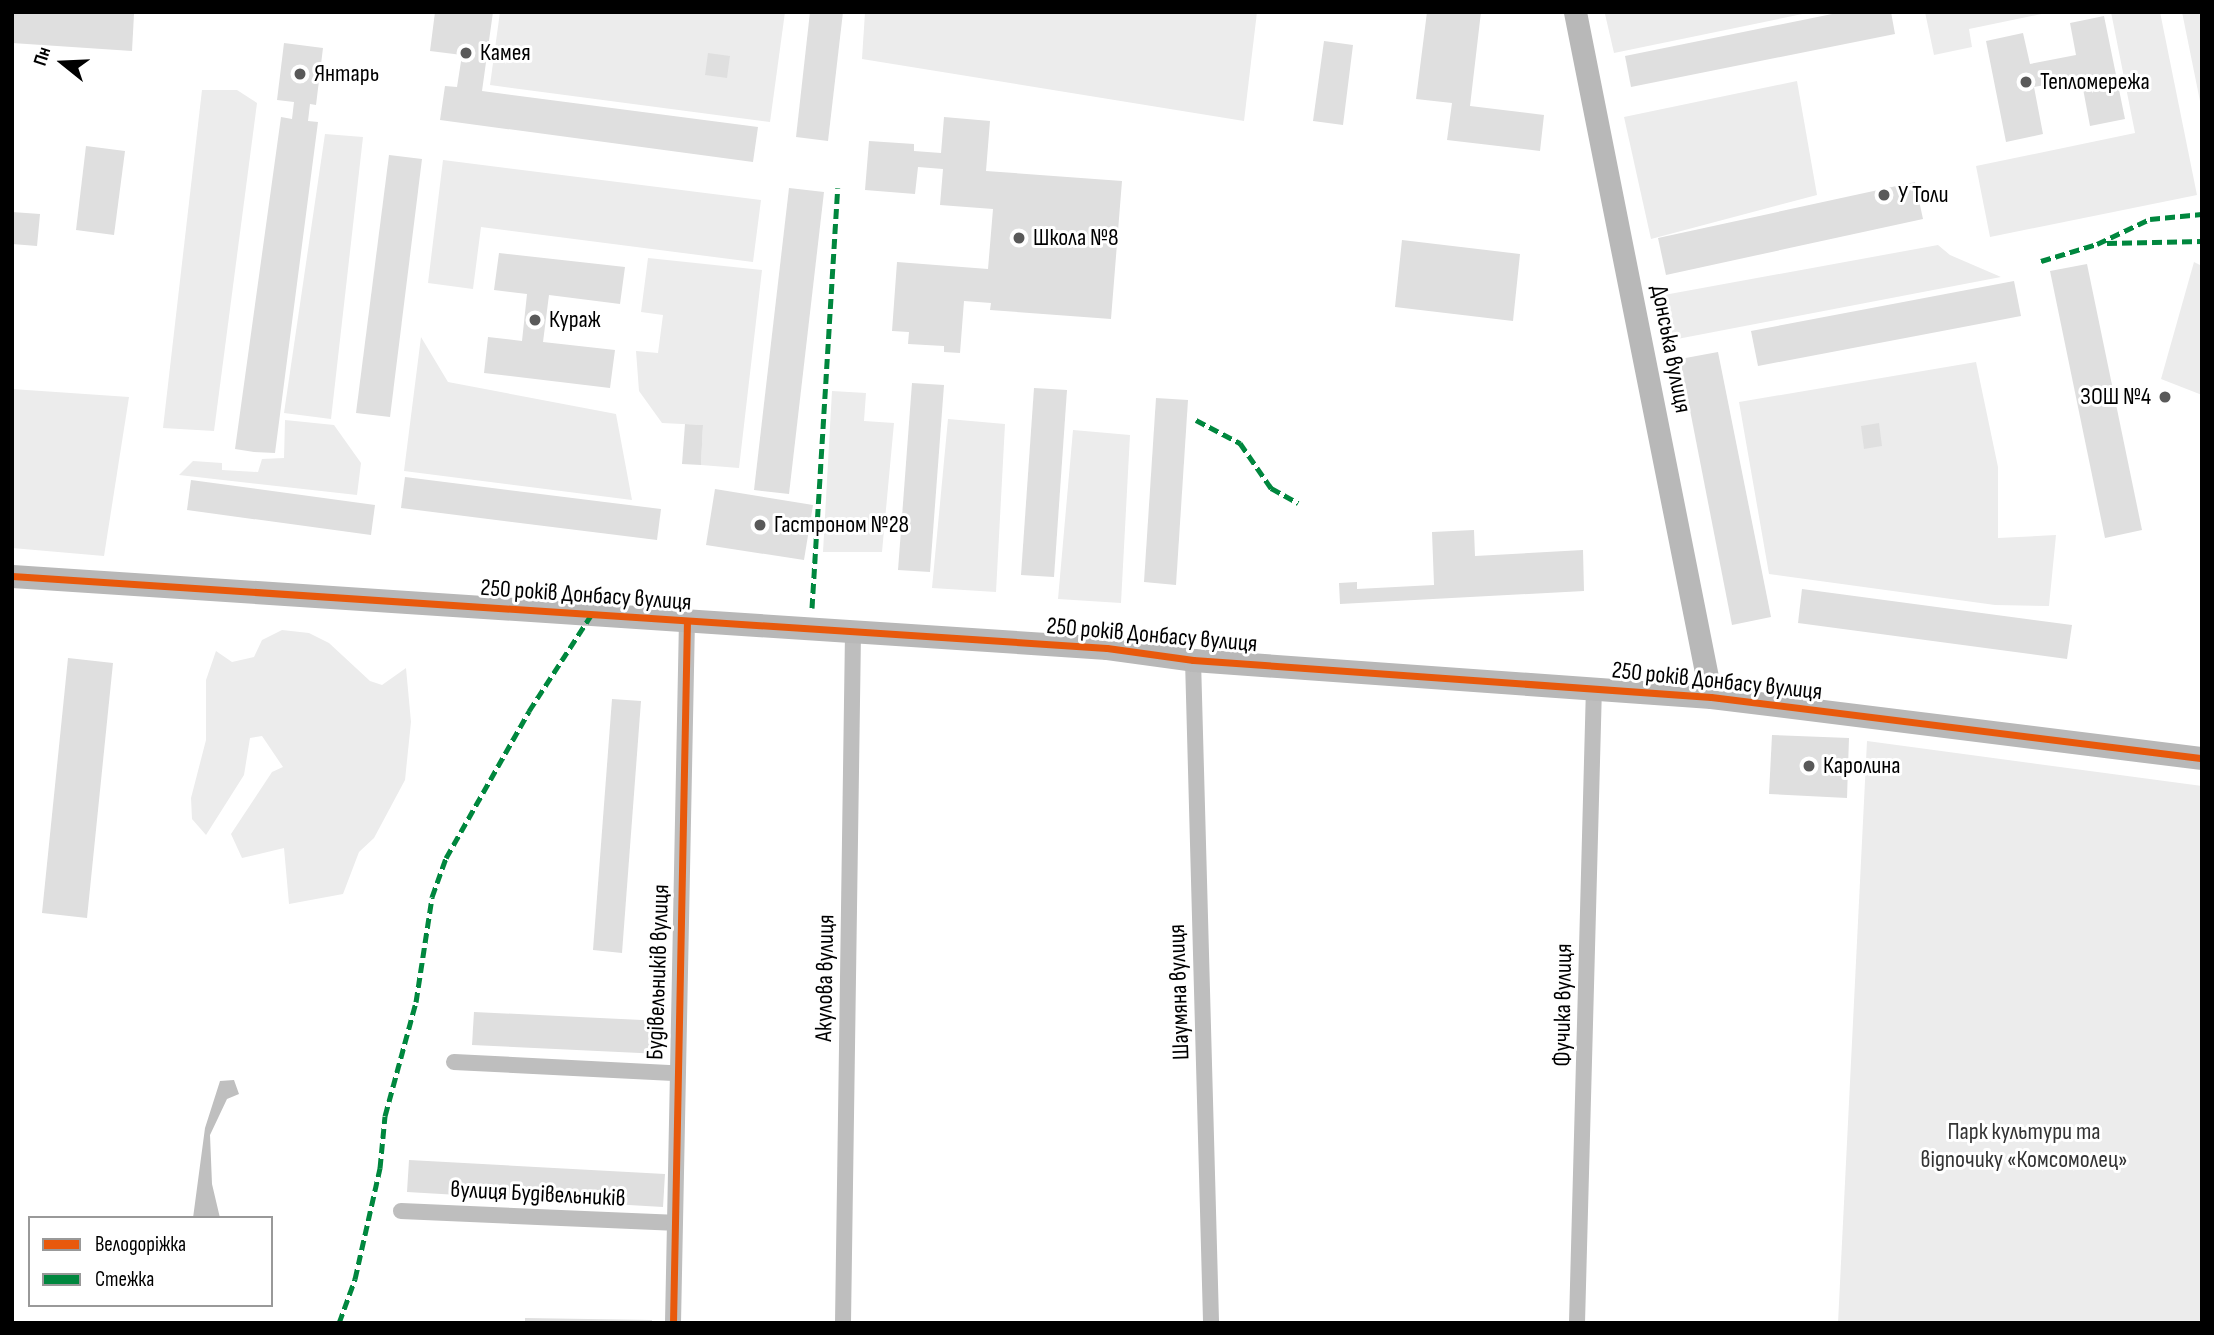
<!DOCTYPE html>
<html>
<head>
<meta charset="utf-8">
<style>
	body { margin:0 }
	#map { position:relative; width:2214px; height:1335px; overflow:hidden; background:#fff; font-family:"Sofia Sans Condensed",sans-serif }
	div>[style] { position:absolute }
	.green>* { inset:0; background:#ececec }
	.water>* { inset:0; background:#bfbfbf }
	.building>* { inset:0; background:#dfdfdf }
	.street>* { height:16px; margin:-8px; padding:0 8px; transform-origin:8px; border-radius:8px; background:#bebebe }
	.secondary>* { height:23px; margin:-11.5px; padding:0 11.5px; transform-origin:11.5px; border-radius:11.5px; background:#b8b8b8 }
	.quiet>* { height:5px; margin-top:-2.5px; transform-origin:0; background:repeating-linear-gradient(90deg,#00873e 0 10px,transparent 0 15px) }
	.cycleway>* { height:7px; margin:-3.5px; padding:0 3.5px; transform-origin:3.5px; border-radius:3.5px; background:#e8590c }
	.dots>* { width:19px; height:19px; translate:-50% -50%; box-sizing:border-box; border:4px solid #fff; border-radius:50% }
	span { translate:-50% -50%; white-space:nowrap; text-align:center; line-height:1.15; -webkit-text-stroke:6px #fff; paint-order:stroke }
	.poi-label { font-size:24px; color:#000 }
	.left { translate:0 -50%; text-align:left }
	.right { translate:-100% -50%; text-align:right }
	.street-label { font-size:24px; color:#000 }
	.park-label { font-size:24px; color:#333 }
	.frame { position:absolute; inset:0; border:14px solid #000; pointer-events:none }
	.legend { position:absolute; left:28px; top:1216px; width:245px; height:91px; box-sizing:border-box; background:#fff; border:2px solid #999; margin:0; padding:9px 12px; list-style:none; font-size:21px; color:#000 }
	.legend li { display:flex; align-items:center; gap:14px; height:35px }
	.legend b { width:35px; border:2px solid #999 }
	.north { position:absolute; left:28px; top:28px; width:70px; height:70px; -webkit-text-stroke:5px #fff; paint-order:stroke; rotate:288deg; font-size:19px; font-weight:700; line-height:28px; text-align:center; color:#000 }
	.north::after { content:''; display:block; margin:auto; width:24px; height:32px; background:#000; clip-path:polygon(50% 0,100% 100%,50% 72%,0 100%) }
</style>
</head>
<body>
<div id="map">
	<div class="green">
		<i style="clip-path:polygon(500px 12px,785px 12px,770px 122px,490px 85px)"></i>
		<i style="clip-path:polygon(865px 12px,1257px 12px,1244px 121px,862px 59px)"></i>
		<i style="clip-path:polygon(1613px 12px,1812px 12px,1614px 53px,1605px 14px)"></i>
		<i style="clip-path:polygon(1925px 12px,2051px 12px,1969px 29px,1972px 47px,1934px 55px)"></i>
		<i style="clip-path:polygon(2111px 12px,2160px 12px,2197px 195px,1990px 237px,1976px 166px,2135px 133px)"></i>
		<i style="clip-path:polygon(2182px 12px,2202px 12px,2202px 111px)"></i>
		<i style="clip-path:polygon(1797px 81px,1817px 195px,1651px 239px,1624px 117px)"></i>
		<i style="clip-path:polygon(202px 90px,237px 90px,257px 103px,214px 431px,163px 428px)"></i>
		<i style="clip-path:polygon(325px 134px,363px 137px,331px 419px,284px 413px)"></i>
		<i style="clip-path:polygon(443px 160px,761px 200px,753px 262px,481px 227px,473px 289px,428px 283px)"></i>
		<i style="clip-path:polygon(1938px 245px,1950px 255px,2001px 277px,1672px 340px,1664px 295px)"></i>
		<i style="clip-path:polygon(648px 258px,762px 270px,739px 468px,701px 465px,703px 425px,662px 423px,639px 391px,636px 351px,658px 353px,663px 315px,641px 312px)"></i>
		<i style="clip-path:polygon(2194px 262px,2202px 266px,2202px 395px,2161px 379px)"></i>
		<i style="clip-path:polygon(421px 337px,448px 382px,616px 414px,632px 500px,404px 471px)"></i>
		<i style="clip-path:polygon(1976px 362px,1998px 467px,1998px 538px,2056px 535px,2049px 606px,1995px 605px,1769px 574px,1739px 402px)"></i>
		<i style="clip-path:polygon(12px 389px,129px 397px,104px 556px,12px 548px)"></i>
		<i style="clip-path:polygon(832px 391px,866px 393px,864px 421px,894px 423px,882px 552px,823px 552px)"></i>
		<i style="clip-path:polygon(948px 419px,1005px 424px,996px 592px,932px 588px)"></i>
		<i style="clip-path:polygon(285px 420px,334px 425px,361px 463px,357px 495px,179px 475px,193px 461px,222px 463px,222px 470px,258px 472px,262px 459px,284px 458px)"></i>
		<i style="clip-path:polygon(1073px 430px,1130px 435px,1121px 603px,1058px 599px)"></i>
		<i style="clip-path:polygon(282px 630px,309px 633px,329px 643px,370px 681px,382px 685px,406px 668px,411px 722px,405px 780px,374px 838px,359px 852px,343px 894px,289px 904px,284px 848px,242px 858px,231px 834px,272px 772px,283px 767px,262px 736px,250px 738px,244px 775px,206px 835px,192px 819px,191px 798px,206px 740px,206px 680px,216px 651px,232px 662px,254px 657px,262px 640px)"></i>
		<i style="clip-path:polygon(1867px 741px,2202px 786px,2202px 1323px,1838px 1323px)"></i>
	</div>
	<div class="water">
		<i style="clip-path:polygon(234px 1080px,239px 1094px,227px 1099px,210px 1135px,212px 1184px,220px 1218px,193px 1218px,205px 1128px,220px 1081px)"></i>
	</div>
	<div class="building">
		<i style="clip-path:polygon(12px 12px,134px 14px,132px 51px,12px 43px)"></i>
		<i style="clip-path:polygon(435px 12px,493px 12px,482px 91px,758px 127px,753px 162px,440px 120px,445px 86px,457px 87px,462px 55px,430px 51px)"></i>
		<i style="clip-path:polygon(810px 12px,843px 12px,828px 141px,796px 137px)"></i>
		<i style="clip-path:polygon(1427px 12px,1481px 12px,1470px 106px,1544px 115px,1540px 151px,1447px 140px,1452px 103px,1416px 99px)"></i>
		<i style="clip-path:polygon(1842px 12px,1891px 12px,1895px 34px,1631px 87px,1625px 56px)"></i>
		<i style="clip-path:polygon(2104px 16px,2125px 119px,2090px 126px,2081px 78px,2034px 87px,2043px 134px,2006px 142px,1986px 41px,2023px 33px,2030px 64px,2076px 55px,2070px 23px)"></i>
		<i style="clip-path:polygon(1324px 41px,1353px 45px,1343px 125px,1313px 121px)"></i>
		<i style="clip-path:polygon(284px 43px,323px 48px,316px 105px,310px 104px,308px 121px,318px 122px,275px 453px,254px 452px,235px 449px,281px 117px,292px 119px,294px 102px,277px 100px)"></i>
		<i style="clip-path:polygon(708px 53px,730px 56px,727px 78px,705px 75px)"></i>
		<i style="clip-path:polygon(944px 117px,990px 121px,986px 171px,1122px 181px,1111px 319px,990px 310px,991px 303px,964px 301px,960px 353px,944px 352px,944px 346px,908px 344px,909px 332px,892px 331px,897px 262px,988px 269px,993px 209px,940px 205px,943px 169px,918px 167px,915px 194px,865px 190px,869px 141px,914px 144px,914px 151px,941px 153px)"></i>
		<i style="clip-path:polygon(86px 146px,125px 151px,114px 235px,76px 230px)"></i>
		<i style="clip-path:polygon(389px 155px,422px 159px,390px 417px,356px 413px)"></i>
		<i style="clip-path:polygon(1915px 182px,1923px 219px,1666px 275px,1658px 238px)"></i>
		<i style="clip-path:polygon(789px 188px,824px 192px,789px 494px,754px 490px)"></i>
		<i style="clip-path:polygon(12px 212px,40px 214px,37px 246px,12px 244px)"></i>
		<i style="clip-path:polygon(1402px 240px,1520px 254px,1513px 321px,1395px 307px)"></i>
		<i style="clip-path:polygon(499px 253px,625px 267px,620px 304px,549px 295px,543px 342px,615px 350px,610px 388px,484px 373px,488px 337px,522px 341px,527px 294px,494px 290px)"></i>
		<i style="clip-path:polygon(2087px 264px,2142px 530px,2105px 538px,2050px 271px)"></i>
		<i style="clip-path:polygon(2014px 281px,2021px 316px,1758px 366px,1751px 331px)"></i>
		<i style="clip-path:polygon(1718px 352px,1771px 617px,1732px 625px,1680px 359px)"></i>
		<i style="clip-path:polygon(912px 383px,944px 385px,930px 572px,898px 570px)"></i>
		<i style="clip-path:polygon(1034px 388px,1067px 390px,1054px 577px,1021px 575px)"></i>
		<i style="clip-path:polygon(1156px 398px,1188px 400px,1176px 585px,1144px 582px)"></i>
		<i style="clip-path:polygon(1879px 423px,1882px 446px,1864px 449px,1861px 426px)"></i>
		<i style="clip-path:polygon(685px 424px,703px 425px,701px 465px,682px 464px)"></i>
		<i style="clip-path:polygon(405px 477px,661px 509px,657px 540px,401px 508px)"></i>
		<i style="clip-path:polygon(191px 480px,375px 505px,371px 535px,187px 510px)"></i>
		<i style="clip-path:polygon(715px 489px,813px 505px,804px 560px,706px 545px)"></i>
		<i style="clip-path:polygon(1474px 530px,1475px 556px,1583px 550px,1584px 591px,1340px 604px,1339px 583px,1357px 582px,1357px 589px,1434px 585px,1432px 532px)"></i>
		<i style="clip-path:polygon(1802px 589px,2072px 625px,2067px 659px,1798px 623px)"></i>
		<i style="clip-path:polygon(68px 658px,113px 663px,87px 918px,42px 913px)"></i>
		<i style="clip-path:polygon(612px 699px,641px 701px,622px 953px,593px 950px)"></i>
		<i style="clip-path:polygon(1772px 735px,1849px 738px,1847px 798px,1769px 794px)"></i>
		<i style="clip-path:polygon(474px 1012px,663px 1021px,661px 1054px,472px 1045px)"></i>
		<i style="clip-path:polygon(409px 1160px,665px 1174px,663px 1207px,407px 1192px)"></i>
		<i style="clip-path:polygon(525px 1318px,652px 1320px,652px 1323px,525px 1323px)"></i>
	</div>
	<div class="street">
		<i style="left:1193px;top:660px;width:663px;rotate:88.44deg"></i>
		<i style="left:454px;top:1062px;width:220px;rotate:2.9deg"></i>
		<i style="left:401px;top:1211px;width:272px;rotate:2.5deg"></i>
		<i style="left:673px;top:1323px;width:701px;rotate:-88.86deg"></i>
		<i style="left:843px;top:1323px;width:689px;rotate:-89.17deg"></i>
		<i style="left:1577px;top:1323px;width:636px;rotate:-88.47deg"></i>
	</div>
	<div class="secondary">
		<i style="left:1575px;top:12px;width:698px;rotate:78.77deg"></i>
		<i style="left:12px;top:576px;width:1097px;rotate:3.76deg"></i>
		<i style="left:1107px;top:648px;width:87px;rotate:7.9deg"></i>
		<i style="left:1193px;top:660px;width:519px;rotate:4.09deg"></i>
		<i style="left:1711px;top:697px;width:495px;rotate:7.1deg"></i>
	</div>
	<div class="quiet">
		<i style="left:2107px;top:243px;width:95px;rotate:-1.2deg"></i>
		<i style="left:2041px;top:261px;width:59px;rotate:-16.9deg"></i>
		<i style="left:2097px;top:244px;width:59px;rotate:-25.3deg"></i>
		<i style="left:2150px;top:219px;width:52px;rotate:-5.5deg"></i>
		<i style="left:1196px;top:420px;width:50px;rotate:27.6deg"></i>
		<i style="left:1240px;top:443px;width:55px;rotate:55.4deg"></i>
		<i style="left:1271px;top:488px;width:31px;rotate:29deg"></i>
		<i style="left:812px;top:608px;width:421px;rotate:-86.5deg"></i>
		<i style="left:339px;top:1323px;width:47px;rotate:-70deg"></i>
		<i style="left:355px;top:1279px;width:114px;rotate:-77.3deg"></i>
		<i style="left:380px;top:1168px;width:52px;rotate:-84.5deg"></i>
		<i style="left:385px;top:1116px;width:118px;rotate:-74.8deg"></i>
		<i style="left:416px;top:1002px;width:106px;rotate:-81.3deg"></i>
		<i style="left:432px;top:897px;width:41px;rotate:-70.3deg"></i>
		<i style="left:446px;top:858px;width:169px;rotate:-60.5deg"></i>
		<i style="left:529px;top:711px;width:114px;rotate:-57.1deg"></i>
	</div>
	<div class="cycleway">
		<i style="left:12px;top:576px;width:1097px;rotate:3.76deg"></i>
		<i style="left:1107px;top:648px;width:87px;rotate:7.9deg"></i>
		<i style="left:1193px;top:660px;width:519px;rotate:4.09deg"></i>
		<i style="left:1711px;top:697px;width:495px;rotate:7.1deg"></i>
		<i style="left:673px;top:1323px;width:701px;rotate:-88.86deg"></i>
	</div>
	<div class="dots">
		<i style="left:466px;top:53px;background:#595959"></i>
		<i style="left:300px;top:74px;background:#595959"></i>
		<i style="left:2026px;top:82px;background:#595959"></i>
		<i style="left:1884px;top:195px;background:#595959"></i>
		<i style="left:1019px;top:238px;background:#595959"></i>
		<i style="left:535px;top:320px;background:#595959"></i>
		<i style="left:2165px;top:397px;background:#595959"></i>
		<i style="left:760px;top:525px;background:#595959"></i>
		<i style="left:1809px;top:766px;background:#595959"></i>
	</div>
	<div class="poi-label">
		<span class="left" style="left:480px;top:53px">Камея</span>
		<span class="left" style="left:314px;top:74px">Янтарь</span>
		<span class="left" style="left:2040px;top:82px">Тепломережа</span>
		<span class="left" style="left:1898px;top:195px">У Толи</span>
		<span class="left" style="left:1033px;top:238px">Школа №8</span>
		<span class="left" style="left:549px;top:320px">Кураж</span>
		<span class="right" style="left:2151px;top:397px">ЗОШ №4</span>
		<span class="left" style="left:774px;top:525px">Гастроном №28</span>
		<span class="left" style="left:1823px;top:766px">Каролина</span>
	</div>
	<div class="street-label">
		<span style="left:1671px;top:349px;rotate:79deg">Донська вулиця</span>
		<span style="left:586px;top:595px;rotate:4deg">250 років Донбасу вулиця</span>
		<span style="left:1152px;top:635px;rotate:5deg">250 років Донбасу вулиця</span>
		<span style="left:1717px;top:681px;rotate:6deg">250 років Донбасу вулиця</span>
		<span style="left:658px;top:972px;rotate:-88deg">Будівельників вулиця</span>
		<span style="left:825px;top:978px;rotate:-89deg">Акулова вулиця</span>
		<span style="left:1179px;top:992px;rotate:-92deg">Шаумяна вулиця</span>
		<span style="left:1563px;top:1005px;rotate:-89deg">Фучика вулиця</span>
		<span style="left:538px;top:1194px;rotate:3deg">вулиця Будівельників</span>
	</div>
	<div class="park-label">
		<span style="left:2024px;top:1146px">Парк культури та<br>відпочику «Комсомолец»</span>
	</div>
	<div class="frame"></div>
	<ul class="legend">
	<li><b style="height:9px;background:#e8590c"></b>Велодоріжка</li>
	<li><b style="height:9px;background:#00873e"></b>Стежка</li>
	</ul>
	<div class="north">Пн</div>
</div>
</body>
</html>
